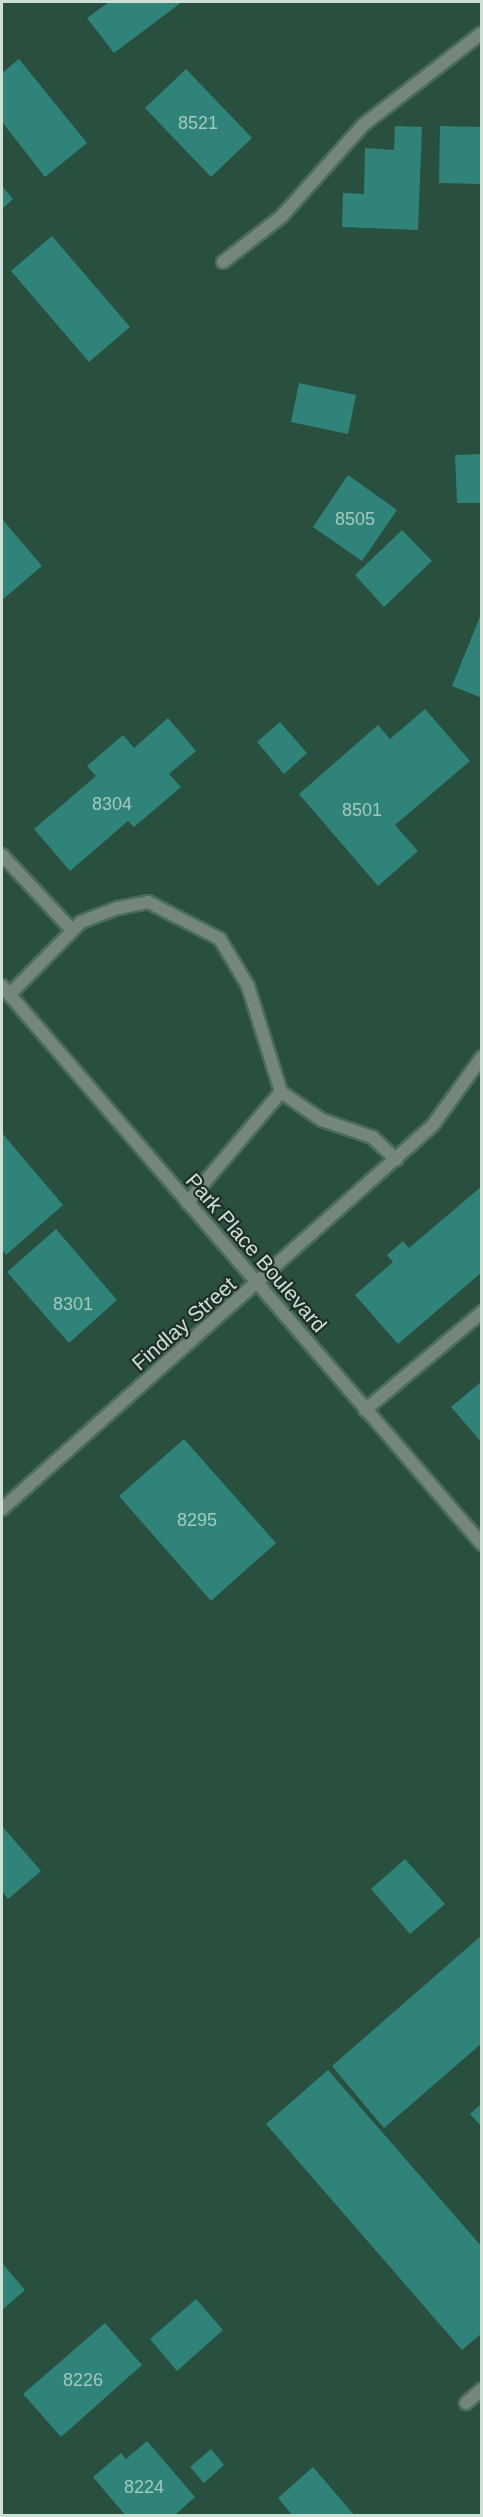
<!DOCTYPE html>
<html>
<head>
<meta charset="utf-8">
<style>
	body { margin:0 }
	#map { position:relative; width:483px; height:2517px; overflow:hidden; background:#294f3e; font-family:Helvetica,sans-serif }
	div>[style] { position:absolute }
	.building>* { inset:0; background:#308378 }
	.roads { filter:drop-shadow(2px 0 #4a6c5c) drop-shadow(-2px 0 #4a6c5c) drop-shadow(0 2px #4a6c5c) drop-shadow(0 -2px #4a6c5c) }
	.service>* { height:12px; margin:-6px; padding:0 6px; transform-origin:6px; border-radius:6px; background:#75867d }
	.minor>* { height:12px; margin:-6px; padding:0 6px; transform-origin:6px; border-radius:6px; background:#75867d }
	.tertiary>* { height:12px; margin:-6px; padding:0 6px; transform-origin:6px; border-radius:6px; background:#75867d }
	span { translate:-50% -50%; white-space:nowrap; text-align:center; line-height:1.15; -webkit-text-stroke:4.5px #203029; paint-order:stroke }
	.number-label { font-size:18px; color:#a5c9be }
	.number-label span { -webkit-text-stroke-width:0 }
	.street-label { font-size:21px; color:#cce0d6 }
	.frame { position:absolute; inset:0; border:3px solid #cce0d6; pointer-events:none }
</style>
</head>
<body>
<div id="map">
	<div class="building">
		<i style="clip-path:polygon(109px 2px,182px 2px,114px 53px,87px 18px)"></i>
		<i style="clip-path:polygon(19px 59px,87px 143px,45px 177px,2px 122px,2px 73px)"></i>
		<i style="clip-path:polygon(186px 69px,252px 138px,211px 177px,145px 108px)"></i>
		<i style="clip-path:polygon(395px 126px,422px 127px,418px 230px,342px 227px,343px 193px,364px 194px,365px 148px,394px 150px)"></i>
		<i style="clip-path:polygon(440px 126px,482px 127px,480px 184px,439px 183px)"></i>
		<i style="clip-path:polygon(2px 186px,13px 199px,2px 209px)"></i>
		<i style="clip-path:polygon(52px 236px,130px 327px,89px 362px,11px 271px)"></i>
		<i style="clip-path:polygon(299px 383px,356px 395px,348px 434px,291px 422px)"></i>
		<i style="clip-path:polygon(482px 454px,482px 503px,457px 503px,455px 455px)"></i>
		<i style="clip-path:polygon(348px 475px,397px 510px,362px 561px,313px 527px)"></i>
		<i style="clip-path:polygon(2px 519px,42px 566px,2px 600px)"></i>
		<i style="clip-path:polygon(402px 530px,432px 561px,384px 607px,355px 575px)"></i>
		<i style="clip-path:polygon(481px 614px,482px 614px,482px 698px,452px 686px)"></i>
		<i style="clip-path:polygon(425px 709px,470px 761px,395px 825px,418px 851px,378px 886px,299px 794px,378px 725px,390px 739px)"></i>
		<i style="clip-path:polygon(168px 718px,196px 751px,169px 774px,181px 787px,134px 827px,128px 821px,70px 871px,34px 829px,96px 776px,87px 766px,123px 735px,134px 748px)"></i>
		<i style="clip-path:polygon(280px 722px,307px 753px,284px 774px,257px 742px)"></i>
		<i style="clip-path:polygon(2px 1133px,63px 1205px,6px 1255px,2px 1249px)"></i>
		<i style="clip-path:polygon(482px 1186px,482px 1272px,398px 1344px,355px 1295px,393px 1262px,387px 1255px,403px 1241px,409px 1248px)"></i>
		<i style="clip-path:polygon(56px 1229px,117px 1300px,69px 1343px,7px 1272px)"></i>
		<i style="clip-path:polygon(482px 1381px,482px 1443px,451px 1407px)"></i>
		<i style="clip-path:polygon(184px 1439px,276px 1543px,211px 1601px,119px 1496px)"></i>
		<i style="clip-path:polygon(2px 1826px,41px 1871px,8px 1899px,2px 1891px)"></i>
		<i style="clip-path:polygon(405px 1859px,445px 1904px,410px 1934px,371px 1889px)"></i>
		<i style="clip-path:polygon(482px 1935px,482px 2043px,384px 2128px,332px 2066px)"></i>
		<i style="clip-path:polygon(328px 2070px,482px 2247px,482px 2333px,462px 2350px,266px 2124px)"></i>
		<i style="clip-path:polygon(482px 2103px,482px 2127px,470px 2114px)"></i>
		<i style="clip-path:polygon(2px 2263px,25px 2290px,2px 2310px)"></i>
		<i style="clip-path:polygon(196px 2299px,223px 2330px,177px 2371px,150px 2339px)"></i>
		<i style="clip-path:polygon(105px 2323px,142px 2365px,61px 2437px,23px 2394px)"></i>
		<i style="clip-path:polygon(147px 2441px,195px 2497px,174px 2516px,126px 2516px,93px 2477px,121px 2453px,126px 2459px)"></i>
		<i style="clip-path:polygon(211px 2449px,224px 2465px,204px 2483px,190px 2467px)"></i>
		<i style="clip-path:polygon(313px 2467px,355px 2516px,293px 2516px,278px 2498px)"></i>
	</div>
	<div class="roads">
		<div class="service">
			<i style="left:223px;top:262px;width:75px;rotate:-37.9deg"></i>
			<i style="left:282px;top:216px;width:122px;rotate:-48.3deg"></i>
			<i style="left:363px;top:125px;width:150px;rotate:-37.7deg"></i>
			<i style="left:2px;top:855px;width:103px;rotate:47deg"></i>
			<i style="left:9px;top:995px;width:103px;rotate:-45.4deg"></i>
			<i style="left:81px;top:922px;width:40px;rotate:-21deg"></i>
			<i style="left:118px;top:908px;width:31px;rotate:-11deg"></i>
			<i style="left:148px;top:902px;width:81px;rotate:27.2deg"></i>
			<i style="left:220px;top:939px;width:55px;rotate:59.2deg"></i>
			<i style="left:248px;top:986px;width:111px;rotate:72.7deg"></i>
			<i style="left:281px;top:1092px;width:145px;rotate:130.3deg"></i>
			<i style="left:281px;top:1092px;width:50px;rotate:34.3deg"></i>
			<i style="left:322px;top:1120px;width:53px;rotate:18.8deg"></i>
			<i style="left:372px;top:1137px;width:33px;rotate:43deg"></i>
			<i style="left:365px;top:1410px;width:153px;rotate:-39.9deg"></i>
			<i style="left:466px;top:2403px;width:21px;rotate:-41deg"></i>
		</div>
		<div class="minor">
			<i style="left:2px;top:1509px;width:577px;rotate:-41.7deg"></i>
			<i style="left:433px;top:1125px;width:84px;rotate:-54.2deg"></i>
		</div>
		<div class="tertiary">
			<i style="left:2px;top:986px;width:736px;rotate:49.3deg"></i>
		</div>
	</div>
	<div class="number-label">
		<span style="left:198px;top:123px">8521</span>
		<span style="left:355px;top:519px">8505</span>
		<span style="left:112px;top:804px">8304</span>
		<span style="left:362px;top:810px">8501</span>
		<span style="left:73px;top:1304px">8301</span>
		<span style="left:197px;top:1520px">8295</span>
		<span style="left:83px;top:2380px">8226</span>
		<span style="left:144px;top:2487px">8224</span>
	</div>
	<div class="street-label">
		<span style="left:256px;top:1253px;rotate:49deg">Park Place Boulevard</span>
		<span style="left:184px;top:1324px;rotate:-41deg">Findlay Street</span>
	</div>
	<div class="frame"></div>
</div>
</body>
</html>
